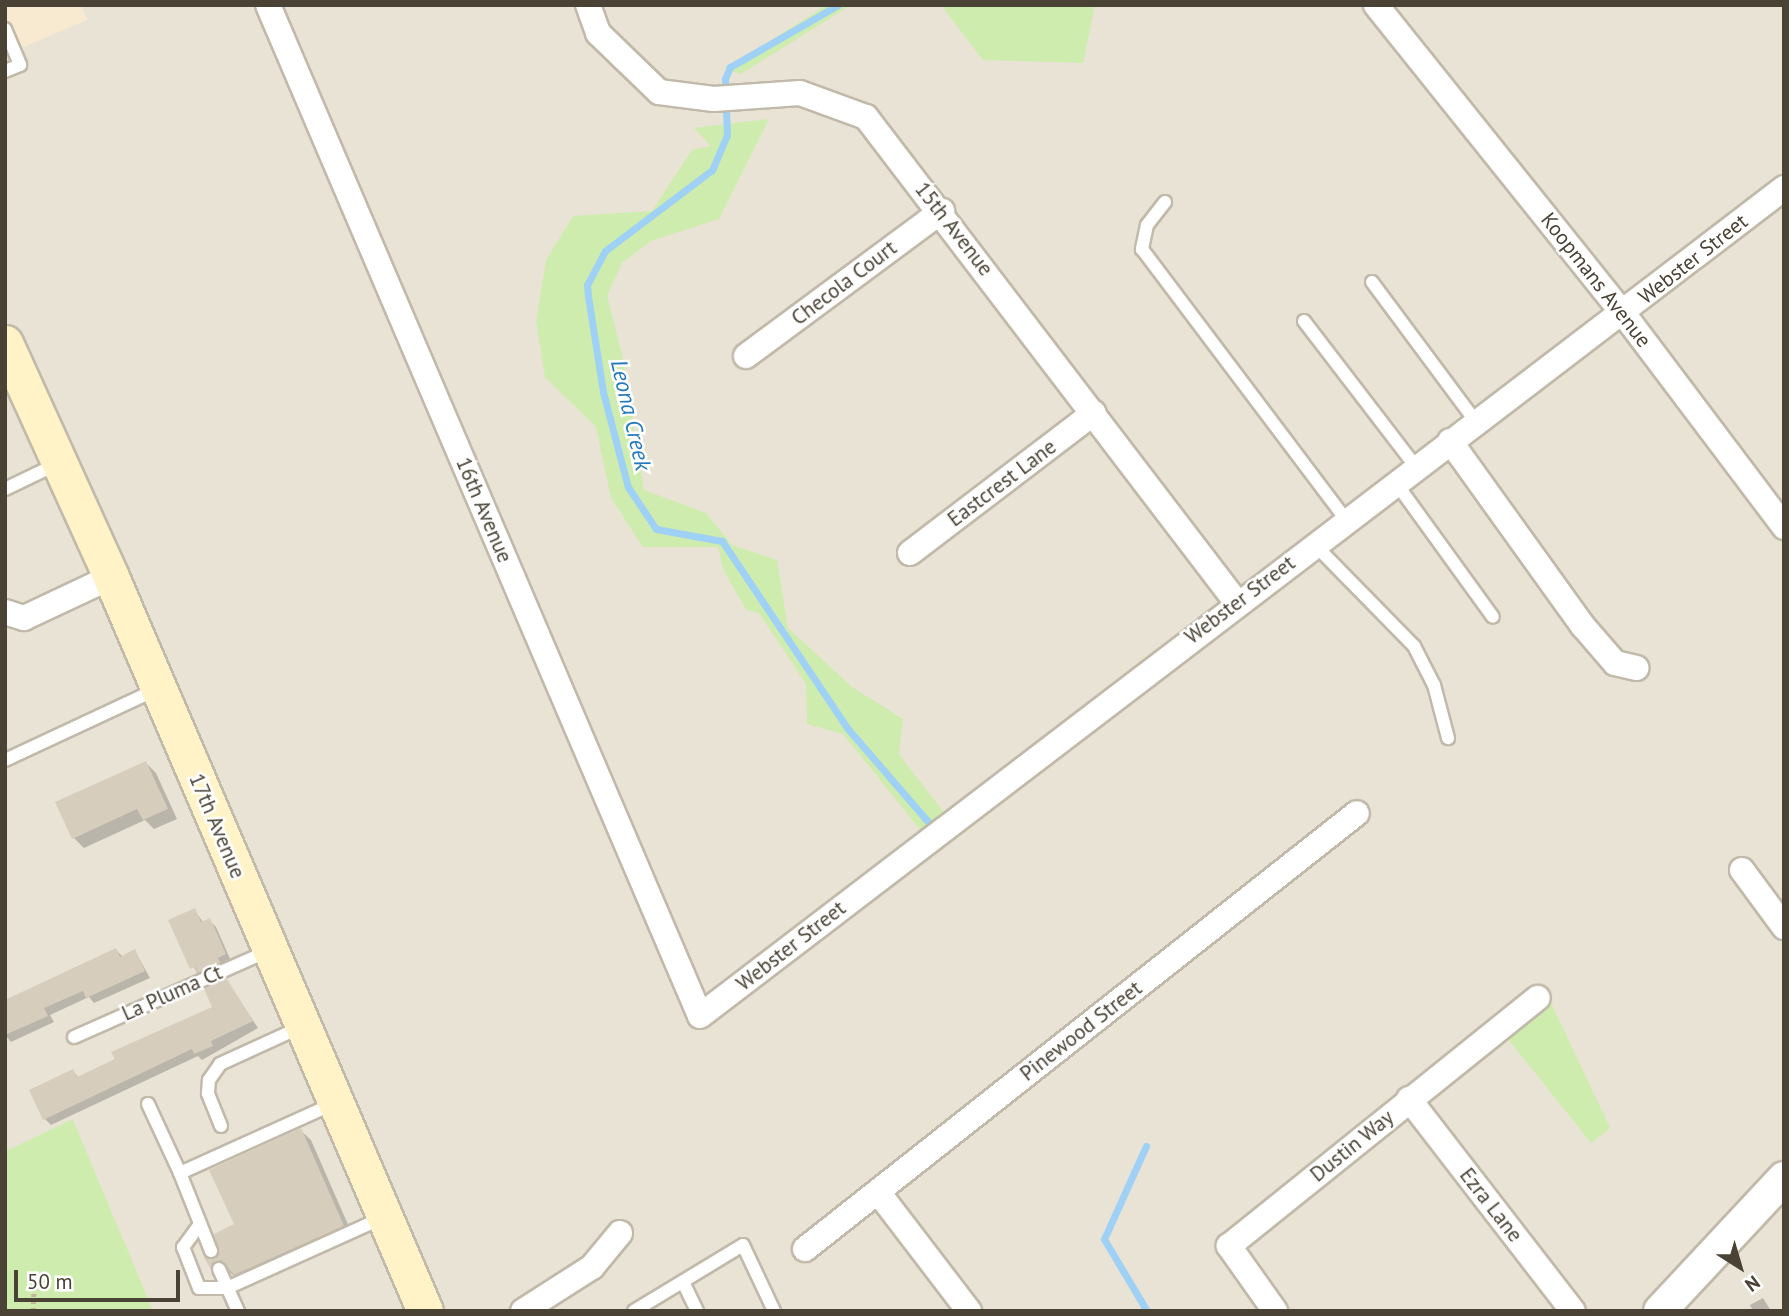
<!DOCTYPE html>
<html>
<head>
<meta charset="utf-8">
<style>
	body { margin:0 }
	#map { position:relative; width:1789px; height:1316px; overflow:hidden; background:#f5f1e7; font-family:"PT Sans",sans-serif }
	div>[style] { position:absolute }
	.residential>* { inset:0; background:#e9e3d5 }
	.commercial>* { inset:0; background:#f8e9d1 }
	.green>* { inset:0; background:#ceecad }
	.shadow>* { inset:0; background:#0003 }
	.stream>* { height:7px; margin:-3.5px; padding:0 3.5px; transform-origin:3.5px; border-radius:3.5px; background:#9fd0f6 }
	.building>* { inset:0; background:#d7cdbc }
	.path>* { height:4.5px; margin-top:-2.25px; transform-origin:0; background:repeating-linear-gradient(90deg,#c4b699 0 3.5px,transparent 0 7px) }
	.roads { filter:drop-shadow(2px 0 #c1b9a9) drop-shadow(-2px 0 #c1b9a9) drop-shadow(0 2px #c1b9a9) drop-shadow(0 -2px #c1b9a9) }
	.service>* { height:12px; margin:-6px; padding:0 6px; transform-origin:6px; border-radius:6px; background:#fff }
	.minor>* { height:24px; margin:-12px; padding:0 12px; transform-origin:12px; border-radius:12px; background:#fff }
	.tertiary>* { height:32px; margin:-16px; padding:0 16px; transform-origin:16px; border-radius:16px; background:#fff }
	.secondary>* { height:35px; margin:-17.5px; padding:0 17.5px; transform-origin:17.5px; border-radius:17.5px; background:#fff3c7 }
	span { translate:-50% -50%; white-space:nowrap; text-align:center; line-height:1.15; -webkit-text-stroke:5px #fff; paint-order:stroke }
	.street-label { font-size:21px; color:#494235 }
	.water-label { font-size:23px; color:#257abe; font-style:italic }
	.frame { position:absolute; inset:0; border:7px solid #494235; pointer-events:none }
	.north { position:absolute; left:1705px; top:1232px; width:70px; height:70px; -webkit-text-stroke:5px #fff; paint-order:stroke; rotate:143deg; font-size:19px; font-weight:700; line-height:28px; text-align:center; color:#494235 }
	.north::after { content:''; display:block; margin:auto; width:24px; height:32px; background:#494235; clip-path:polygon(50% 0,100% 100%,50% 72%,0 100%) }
	.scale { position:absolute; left:14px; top:1270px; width:166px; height:32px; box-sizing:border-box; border:4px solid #494235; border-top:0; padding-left:9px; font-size:21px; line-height:24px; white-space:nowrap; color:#494235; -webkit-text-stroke:5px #fff; paint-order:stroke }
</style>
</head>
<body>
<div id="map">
	<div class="residential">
		<i style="clip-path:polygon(evenodd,81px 5px,1784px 5px,1784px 1311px,5px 1311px,5px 55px,87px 19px,81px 5px,1547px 994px,1609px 1128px,1591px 1142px,1547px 994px)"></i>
	</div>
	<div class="commercial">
		<i style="clip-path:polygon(5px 5px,81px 5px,87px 20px,5px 55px)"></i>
	</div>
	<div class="green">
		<i style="clip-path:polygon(827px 5px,851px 5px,741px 74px,725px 69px)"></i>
		<i style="clip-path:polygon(941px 5px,1095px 5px,1083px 63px,983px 60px)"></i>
		<i style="clip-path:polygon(769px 119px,719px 219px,651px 241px,622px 263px,607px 295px,623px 359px,644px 490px,706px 513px,732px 545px,777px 560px,788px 628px,852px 687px,903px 719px,899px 754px,945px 814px,922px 832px,843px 734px,807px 724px,806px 684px,759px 613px,746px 610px,723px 569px,718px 547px,643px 547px,611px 498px,596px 427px,545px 377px,536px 321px,546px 260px,573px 216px,652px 211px,692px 150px,711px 146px,694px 128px)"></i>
		<i style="clip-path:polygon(1547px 994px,1610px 1128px,1591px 1143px,1501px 1030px)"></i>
		<i style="clip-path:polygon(73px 1119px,73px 1120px,153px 1311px,5px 1311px,5px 1145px,8px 1150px)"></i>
	</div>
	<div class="shadow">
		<i style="clip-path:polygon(146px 763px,156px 773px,177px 819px,154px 829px,145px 820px,84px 848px,74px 838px)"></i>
		<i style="clip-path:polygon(194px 910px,203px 922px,209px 920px,216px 927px,231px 961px,198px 975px,170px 921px)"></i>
		<i style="clip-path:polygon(116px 950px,123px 957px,135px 951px,150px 978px,94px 1003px,89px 997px,50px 1015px,54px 1022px,11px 1042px,5px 1035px,5px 1001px)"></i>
		<i style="clip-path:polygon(227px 981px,258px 1028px,202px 1060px,198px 1056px,51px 1125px,45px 1119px,73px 1071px,79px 1078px,214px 1008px)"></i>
		<i style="clip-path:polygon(300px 1130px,311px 1140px,353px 1236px,245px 1285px,227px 1270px,222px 1279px,208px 1260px,219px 1258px)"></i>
		<i style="clip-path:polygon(1763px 1298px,1771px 1311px,1753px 1311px,1750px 1305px)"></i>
	</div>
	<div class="stream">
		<i style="left:838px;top:5px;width:125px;rotate:150.1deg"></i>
		<i style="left:730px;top:67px;width:13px;rotate:113deg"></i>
		<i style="left:725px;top:79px;width:56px;rotate:88deg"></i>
		<i style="left:727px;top:135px;width:38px;rotate:113deg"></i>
		<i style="left:712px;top:170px;width:134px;rotate:142.9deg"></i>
		<i style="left:605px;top:251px;width:38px;rotate:118deg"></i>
		<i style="left:587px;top:285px;width:11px;rotate:85deg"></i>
		<i style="left:588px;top:296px;width:97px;rotate:81.1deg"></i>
		<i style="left:603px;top:392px;width:98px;rotate:75.3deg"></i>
		<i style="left:628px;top:487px;width:50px;rotate:56.3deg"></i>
		<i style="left:656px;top:529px;width:67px;rotate:10.3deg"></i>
		<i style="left:722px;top:541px;width:226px;rotate:56.2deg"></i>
		<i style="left:848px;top:729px;width:127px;rotate:49.2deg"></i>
		<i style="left:1146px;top:1146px;width:102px;rotate:114.3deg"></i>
		<i style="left:1104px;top:1239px;width:84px;rotate:59.2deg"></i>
	</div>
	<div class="building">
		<i style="clip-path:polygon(146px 761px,168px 809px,143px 820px,137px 809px,72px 839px,55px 802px)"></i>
		<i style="clip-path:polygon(195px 908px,201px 922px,210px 918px,226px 954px,218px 958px,220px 963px,197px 973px,195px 967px,190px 969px,168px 920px)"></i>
		<i style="clip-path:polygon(116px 948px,120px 957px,135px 949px,145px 971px,86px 998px,83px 991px,44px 1008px,48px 1016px,5px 1035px,5px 1000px)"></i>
		<i style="clip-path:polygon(227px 979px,253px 1021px,211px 1041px,213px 1046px,194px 1054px,192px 1049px,43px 1120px,29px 1090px,73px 1069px,77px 1077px,115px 1059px,111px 1052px,212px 1007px,204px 989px)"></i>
		<i style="clip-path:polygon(301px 1128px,344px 1226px,234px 1275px,221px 1260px,212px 1263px,211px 1270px,203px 1255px,210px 1260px,218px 1256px,214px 1234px,234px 1224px,209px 1170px)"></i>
	</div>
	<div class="path">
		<i style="left:33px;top:1311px;width:38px;rotate:-88deg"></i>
	</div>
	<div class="roads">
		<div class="service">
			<i style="left:5px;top:29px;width:39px;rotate:67deg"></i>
			<i style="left:20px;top:65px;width:16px;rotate:158deg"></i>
			<i style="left:1165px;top:202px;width:29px;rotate:128deg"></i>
			<i style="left:1147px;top:225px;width:25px;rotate:102deg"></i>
			<i style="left:1142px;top:249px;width:339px;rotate:53deg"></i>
			<i style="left:1372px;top:282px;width:174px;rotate:53.4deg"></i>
			<i style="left:1304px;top:321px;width:184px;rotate:52.5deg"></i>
			<i style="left:1396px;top:483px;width:165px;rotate:54.1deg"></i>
			<i style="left:5px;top:489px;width:60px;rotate:-25.7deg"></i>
			<i style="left:1314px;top:544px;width:143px;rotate:45.6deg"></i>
			<i style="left:1414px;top:646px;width:44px;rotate:62.9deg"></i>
			<i style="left:1434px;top:685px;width:55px;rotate:75.2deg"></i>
			<i style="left:5px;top:760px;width:168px;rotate:-25deg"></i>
			<i style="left:74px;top:1037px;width:214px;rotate:-23.9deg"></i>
			<i style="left:148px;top:1104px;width:76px;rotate:65.1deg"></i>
			<i style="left:180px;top:1173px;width:170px;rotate:-24.3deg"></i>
			<i style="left:221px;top:1126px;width:35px;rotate:-112deg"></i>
			<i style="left:208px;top:1093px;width:13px;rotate:-86deg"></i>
			<i style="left:209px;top:1080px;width:19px;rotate:-55deg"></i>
			<i style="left:220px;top:1064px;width:91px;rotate:-24.6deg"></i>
			<i style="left:180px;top:1173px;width:84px;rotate:68.3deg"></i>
			<i style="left:200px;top:1224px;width:29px;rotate:126deg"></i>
			<i style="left:183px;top:1247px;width:44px;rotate:68.7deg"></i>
			<i style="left:199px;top:1288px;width:28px"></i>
			<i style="left:227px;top:1288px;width:172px;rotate:-24.3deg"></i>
			<i style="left:219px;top:1269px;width:46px;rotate:65.7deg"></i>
			<i style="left:683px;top:1282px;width:32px;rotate:64deg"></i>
			<i style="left:634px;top:1311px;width:127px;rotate:-31.2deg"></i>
			<i style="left:743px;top:1245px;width:73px;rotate:64.8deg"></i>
		</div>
		<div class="minor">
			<i style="left:268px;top:5px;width:1099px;rotate:66.86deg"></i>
			<i style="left:700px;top:1016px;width:1364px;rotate:-37.37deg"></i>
			<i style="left:588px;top:5px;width:30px;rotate:70deg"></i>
			<i style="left:598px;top:33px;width:85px;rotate:44deg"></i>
			<i style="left:659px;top:92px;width:55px;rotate:7.3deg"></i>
			<i style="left:714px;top:99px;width:86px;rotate:-4deg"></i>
			<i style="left:800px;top:93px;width:70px;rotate:20deg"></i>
			<i style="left:866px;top:117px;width:611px;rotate:52.64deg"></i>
			<i style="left:1376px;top:5px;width:395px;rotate:51.3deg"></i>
			<i style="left:1623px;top:313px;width:268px;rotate:53deg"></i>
			<i style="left:746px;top:356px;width:244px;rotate:-36.5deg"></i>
			<i style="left:1450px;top:441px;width:228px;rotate:54.3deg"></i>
			<i style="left:1583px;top:626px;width:49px;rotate:49.1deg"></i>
			<i style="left:1615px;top:663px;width:22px;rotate:13deg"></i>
			<i style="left:910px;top:553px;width:231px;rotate:-37.3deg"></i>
			<i style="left:5px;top:612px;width:20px;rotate:18deg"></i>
			<i style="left:24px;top:618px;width:96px;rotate:-25.2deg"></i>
			<i style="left:1742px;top:870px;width:71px;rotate:53.6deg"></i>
			<i style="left:1409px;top:1099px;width:268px;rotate:52.3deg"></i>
			<i style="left:878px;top:1192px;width:150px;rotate:52.6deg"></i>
			<i style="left:805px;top:1249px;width:703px;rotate:-38.3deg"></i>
			<i style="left:523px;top:1311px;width:82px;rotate:-32.5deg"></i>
			<i style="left:592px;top:1267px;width:44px;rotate:-50.5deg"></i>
			<i style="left:1275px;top:1311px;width:80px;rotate:-125.3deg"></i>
			<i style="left:1229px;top:1246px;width:396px;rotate:-38.8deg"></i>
		</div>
		<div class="tertiary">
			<i style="left:1660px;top:1311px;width:182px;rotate:-47deg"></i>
		</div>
		<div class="secondary">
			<i style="left:5px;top:343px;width:257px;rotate:65.6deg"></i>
			<i style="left:111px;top:577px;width:798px;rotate:66.84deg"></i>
		</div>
	</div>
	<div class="street-label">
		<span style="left:954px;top:229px;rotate:52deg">15th Avenue</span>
		<span style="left:1693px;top:259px;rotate:-38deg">Webster Street</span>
		<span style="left:1596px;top:280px;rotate:52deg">Koopmans Avenue</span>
		<span style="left:844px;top:283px;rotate:-37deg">Checola Court</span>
		<span style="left:1002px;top:483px;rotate:-37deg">Eastcrest Lane</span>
		<span style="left:484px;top:510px;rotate:67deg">16th Avenue</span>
		<span style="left:1240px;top:600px;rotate:-37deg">Webster Street</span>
		<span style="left:217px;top:826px;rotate:67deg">17th Avenue</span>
		<span style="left:791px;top:946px;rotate:-38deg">Webster Street</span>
		<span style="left:172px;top:993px;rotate:-24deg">La Pluma Ct</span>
		<span style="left:1081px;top:1031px;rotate:-38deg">Pinewood Street</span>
		<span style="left:1352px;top:1146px;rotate:-39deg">Dustin Way</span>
		<span style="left:1491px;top:1205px;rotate:52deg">Ezra Lane</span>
	</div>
	<div class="water-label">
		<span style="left:631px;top:415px;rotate:77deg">Leona Creek</span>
	</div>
	<div class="frame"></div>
	<div class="north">N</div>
	<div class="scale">50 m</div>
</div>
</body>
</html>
